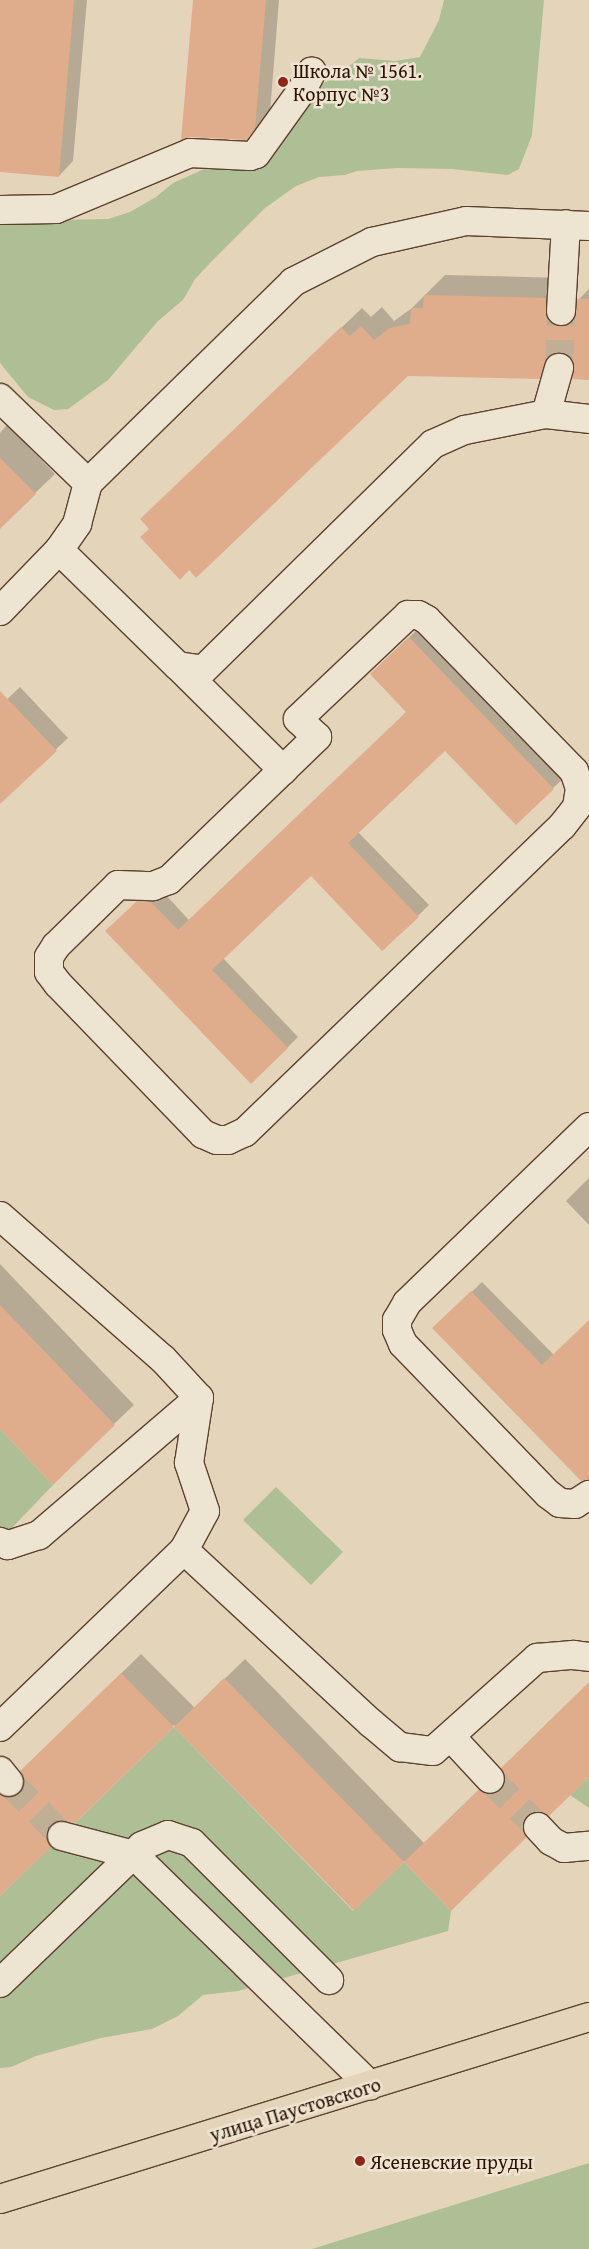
<!DOCTYPE html>
<html>
<head>
<meta charset="utf-8">
<style>
	body { margin:0 }
	#map { position:relative; width:589px; height:2249px; overflow:hidden; background:#e4d5ba; font-family:"Gentium Book Plus",serif }
	div>[style] { position:absolute }
	.green>* { inset:0; background:#aebe95 }
	.shadow>* { inset:0; background:#0003 }
	.building>* { inset:0; background:#e0ad8c }
	.minor-tunnel>* { height:28px; margin-top:-14px; transform-origin:0; background:repeating-linear-gradient(90deg,#c0ae95 0 28px,transparent 0 42px) }
	.roads { filter:drop-shadow(1px 0 #5c422e) drop-shadow(-1px 0 #5c422e) drop-shadow(0 1px #5c422e) drop-shadow(0 -1px #5c422e) }
	.minor>* { height:28px; margin:-14px; padding:0 14px; transform-origin:14px; border-radius:14px; background:#ede4d2 }
	.major>* { height:28px; margin:-14px; padding:0 14px; transform-origin:14px; border-radius:14px; background:#e4d5ba }
	.dots>* { width:14px; height:14px; translate:-50% -50%; box-sizing:border-box; border:2px solid #ede4d2; border-radius:50% }
	span { translate:-50% -50%; white-space:nowrap; text-align:center; line-height:1.15; -webkit-text-stroke:5px #ede4d2; paint-order:stroke }
	.poi-label { font-size:20px; color:#2e1100 }
	.left { translate:0 -50%; text-align:left }
	.street-label { font-size:20px; color:#2e1100 }
</style>
</head>
<body>
<div id="map">
	<div class="green">
		<i style="clip-path:polygon(444px 0,544px 0,532px 135px,519px 169px,508px 175px,452px 169px,397px 168px,357px 171px,345px 175px,319px 177px,296px 186px,265px 208px,212px 261px,195px 279px,183px 300px,158px 321px,108px 380px,68px 409px,54px 410px,28px 397px,0 363px,0 221px,108px 219px,130px 212px,156px 197px,173px 183px,211px 166px,295px 120px,314px 99px,323px 83px,334px 79px,359px 58px,395px 61px,420px 57px,439px 20px)"></i>
		<i style="clip-path:polygon(0 1429px,53px 1485px,10px 1530px,0 1535px)"></i>
		<i style="clip-path:polygon(276px 1487px,343px 1552px,311px 1585px,243px 1520px)"></i>
		<i style="clip-path:polygon(174px 1727px,353px 1911px,404px 1862px,451px 1911px,448px 1931px,238px 1991px,203px 1995px,178px 2016px,152px 2029px,101px 2038px,36px 2056px,11px 2067px,0 2068px,0 1896px)"></i>
		<i style="clip-path:polygon(589px 1777px,589px 1808px,570px 1795px)"></i>
		<i style="clip-path:polygon(589px 2163px,589px 2249px,312px 2249px)"></i>
	</div>
	<div class="shadow">
		<i style="clip-path:polygon(0 0,87px 0,73px 161px,59px 176px,0 171px)"></i>
		<i style="clip-path:polygon(194px 0,279px 0,270px 112px,246px 139px)"></i>
		<i style="clip-path:polygon(445px 275px,566px 278px,573px 304px,578px 306px,579px 299px,589px 289px,589px 379px,571px 356px,562px 352px,560px 357px,539px 377px,407px 374px,151px 528px,162px 499px,362px 308px,371px 317px,382px 307px,394px 321px,412px 308px)"></i>
		<i style="clip-path:polygon(7px 425px,55px 474px,0 527px,0 433px)"></i>
		<i style="clip-path:polygon(420px 627px,564px 778px,553px 788px,445px 750px,358px 832px,429px 905px,383px 950px,311px 875px,223px 958px,298px 1037px,287px 1048px,118px 920px,149px 891px,162px 891px,189px 920px,408px 712px,382px 663px)"></i>
		<i style="clip-path:polygon(20px 687px,68px 738px,0 802px,0 706px)"></i>
		<i style="clip-path:polygon(589px 1178px,589px 1225px,566px 1201px)"></i>
		<i style="clip-path:polygon(0 1264px,134px 1405px,114px 1424px,0 1427px)"></i>
		<i style="clip-path:polygon(482px 1282px,554px 1355px,589px 1321px,589px 1467px,434px 1328px)"></i>
		<i style="clip-path:polygon(141px 1654px,195px 1708px,245px 1659px,424px 1843px,499px 1770px,506px 1775px,589px 1683px,589px 1775px,543px 1811px,546px 1817px,451px 1909px,404px 1861px,354px 1910px,174px 1725px,75px 1822px,67px 1821px,70px 1826px,0 1895px,0 1792px,19px 1773px,25px 1777px,42px 1751px)"></i>
	</div>
	<div class="building">
		<i style="clip-path:polygon(0 0,74px 0,59px 177px,0 172px)"></i>
		<i style="clip-path:polygon(193px 0,266px 0,255px 128px,247px 140px,191px 137px,181px 140px)"></i>
		<i style="clip-path:polygon(424px 295px,546px 298px,547px 318px,553px 324px,561px 327px,568px 325px,574px 319px,577px 299px,589px 299px,589px 380px,572px 379px,574px 364px,570px 357px,563px 353px,555px 353px,548px 357px,540px 379px,408px 376px,196px 578px,189px 570px,180px 580px,140px 537px,149px 529px,140px 519px,341px 327px,350px 336px,361px 326px,374px 340px,390px 328px,410px 324px,411px 308px,423px 308px)"></i>
		<i style="clip-path:polygon(0 458px,36px 494px,0 529px)"></i>
		<i style="clip-path:polygon(409px 637px,554px 789px,516px 825px,445px 751px,348px 843px,419px 917px,382px 951px,311px 876px,212px 970px,288px 1048px,251px 1084px,105px 931px,137px 901px,151px 902px,178px 930px,406px 712px,370px 674px)"></i>
		<i style="clip-path:polygon(0 691px,57px 751px,0 804px)"></i>
		<i style="clip-path:polygon(471px 1291px,542px 1365px,589px 1320px,589px 1479px,581px 1481px,432px 1328px)"></i>
		<i style="clip-path:polygon(0 1305px,115px 1425px,53px 1485px,0 1429px)"></i>
		<i style="clip-path:polygon(121px 1673px,174px 1727px,75px 1823px,58px 1821px,51px 1825px,47px 1832px,47px 1841px,51px 1847px,0 1896px,0 1794px,11px 1797px,19px 1794px,23px 1788px,24px 1780px,20px 1771px)"></i>
		<i style="clip-path:polygon(224px 1678px,404px 1862px,354px 1911px,174px 1727px)"></i>
		<i style="clip-path:polygon(589px 1682px,589px 1777px,549px 1816px,542px 1812px,535px 1812px,527px 1816px,523px 1822px,523px 1830px,526px 1838px,451px 1911px,404px 1862px,479px 1790px,485px 1794px,493px 1794px,501px 1790px,505px 1784px,505px 1776px,501px 1768px)"></i>
	</div>
	<div class="minor-tunnel">
		<i style="left:559px;top:368px;width:57px;rotate:-88deg"></i>
		<i style="left:490px;top:1779px;width:68px;rotate:45deg"></i>
		<i style="left:9px;top:1782px;width:76px;rotate:45.5deg"></i>
	</div>
	<div class="roads">
		<div class="minor">
			<i style="left:0;top:210px;width:56px;rotate:-1deg"></i>
			<i style="left:56px;top:209px;width:145px;rotate:-22.7deg"></i>
			<i style="left:190px;top:153px;width:60px;rotate:2.9deg"></i>
			<i style="left:250px;top:156px;width:6px;rotate:-18deg"></i>
			<i style="left:256px;top:154px;width:79px;rotate:-54.3deg"></i>
			<i style="left:302px;top:90px;width:21px;rotate:-62deg"></i>
			<i style="left:561px;top:311px;width:87px;rotate:-86.7deg"></i>
			<i style="left:0;top:398px;width:122px;rotate:44deg"></i>
			<i style="left:546px;top:414px;width:48px;rotate:-74.2deg"></i>
			<i style="left:59px;top:550px;width:166px;rotate:44.3deg"></i>
			<i style="left:178px;top:666px;width:25px;rotate:9deg"></i>
			<i style="left:203px;top:670px;width:322px;rotate:-44.5deg"></i>
			<i style="left:433px;top:444px;width:35px;rotate:-24deg"></i>
			<i style="left:465px;top:430px;width:83px;rotate:-11.2deg"></i>
			<i style="left:546px;top:414px;width:43px;rotate:6.6deg"></i>
			<i style="left:0;top:611px;width:85px;rotate:-46deg"></i>
			<i style="left:59px;top:550px;width:32px;rotate:-55deg"></i>
			<i style="left:77px;top:524px;width:42px;rotate:-75deg"></i>
			<i style="left:88px;top:483px;width:287px;rotate:-44.4deg"></i>
			<i style="left:293px;top:282px;width:89px;rotate:-26.9deg"></i>
			<i style="left:372px;top:242px;width:96px;rotate:-12.6deg"></i>
			<i style="left:466px;top:221px;width:123px;rotate:2.3deg"></i>
			<i style="left:408px;top:615px;width:10px"></i>
			<i style="left:418px;top:615px;width:10px;rotate:29deg"></i>
			<i style="left:427px;top:620px;width:211px;rotate:45.8deg"></i>
			<i style="left:574px;top:771px;width:18px;rotate:71deg"></i>
			<i style="left:580px;top:788px;width:19px;rotate:99deg"></i>
			<i style="left:577px;top:807px;width:24px;rotate:128deg"></i>
			<i style="left:562px;top:826px;width:441px;rotate:136deg"></i>
			<i style="left:245px;top:1132px;width:19px;rotate:155deg"></i>
			<i style="left:228px;top:1140px;width:11px;rotate:180deg"></i>
			<i style="left:217px;top:1140px;width:15px;rotate:-157deg"></i>
			<i style="left:203px;top:1134px;width:209px;rotate:-134deg"></i>
			<i style="left:58px;top:984px;width:15px;rotate:-127deg"></i>
			<i style="left:49px;top:972px;width:15px;rotate:-90deg"></i>
			<i style="left:49px;top:957px;width:13px;rotate:-58deg"></i>
			<i style="left:56px;top:946px;width:87px;rotate:-44.5deg"></i>
			<i style="left:118px;top:885px;width:35px;rotate:2deg"></i>
			<i style="left:153px;top:886px;width:17px;rotate:-21deg"></i>
			<i style="left:169px;top:880px;width:206px;rotate:-44deg"></i>
			<i style="left:317px;top:737px;width:26px;rotate:-137deg"></i>
			<i style="left:298px;top:719px;width:151px;rotate:-43.4deg"></i>
			<i style="left:178px;top:666px;width:148px;rotate:44.7deg"></i>
			<i style="left:589px;top:1127px;width:253px;rotate:136deg"></i>
			<i style="left:407px;top:1303px;width:20px;rotate:120deg"></i>
			<i style="left:397px;top:1320px;width:10px;rotate:90deg"></i>
			<i style="left:397px;top:1330px;width:15px;rotate:67deg"></i>
			<i style="left:403px;top:1344px;width:209px;rotate:46deg"></i>
			<i style="left:548px;top:1494px;width:15px;rotate:37deg"></i>
			<i style="left:560px;top:1503px;width:15px;rotate:4deg"></i>
			<i style="left:575px;top:1504px;width:17px;rotate:-33deg"></i>
			<i style="left:0;top:1216px;width:217px;rotate:41.3deg"></i>
			<i style="left:163px;top:1359px;width:53px;rotate:47.3deg"></i>
			<i style="left:199px;top:1398px;width:211px;rotate:139.4deg"></i>
			<i style="left:39px;top:1535px;width:33px;rotate:162deg"></i>
			<i style="left:8px;top:1545px;width:9px;rotate:-159deg"></i>
			<i style="left:184px;top:1550px;width:44px;rotate:-61.7deg"></i>
			<i style="left:205px;top:1511px;width:51px;rotate:-108.4deg"></i>
			<i style="left:189px;top:1463px;width:66px;rotate:-81.3deg"></i>
			<i style="left:0;top:1727px;width:255px;rotate:-43.9deg"></i>
			<i style="left:184px;top:1550px;width:255px;rotate:42.8deg"></i>
			<i style="left:371px;top:1723px;width:38px;rotate:40deg"></i>
			<i style="left:400px;top:1747px;width:33px;rotate:7deg"></i>
			<i style="left:433px;top:1751px;width:140px;rotate:-41.8deg"></i>
			<i style="left:537px;top:1658px;width:36px;rotate:-5deg"></i>
			<i style="left:573px;top:1655px;width:16px;rotate:7deg"></i>
			<i style="left:451px;top:1737px;width:57px;rotate:47.1deg"></i>
			<i style="left:0;top:1771px;width:14px;rotate:51deg"></i>
			<i style="left:538px;top:1827px;width:19px;rotate:47deg"></i>
			<i style="left:551px;top:1841px;width:15px;rotate:28deg"></i>
			<i style="left:564px;top:1848px;width:25px;rotate:-5deg"></i>
			<i style="left:62px;top:1836px;width:74px;rotate:14.8deg"></i>
			<i style="left:134px;top:1855px;width:330px;rotate:44.3deg"></i>
			<i style="left:0;top:1983px;width:197px;rotate:-44deg"></i>
			<i style="left:142px;top:1846px;width:28px;rotate:-23deg"></i>
			<i style="left:168px;top:1835px;width:25px;rotate:18deg"></i>
			<i style="left:192px;top:1843px;width:194px;rotate:45deg"></i>
		</div>
		<div class="major">
			<i style="left:0;top:2199px;width:616px;rotate:-17.17deg"></i>
		</div>
	</div>
	<div class="dots">
		<i style="left:283px;top:82px;background:#8f2418"></i>
		<i style="left:360px;top:2161px;background:#8f2418"></i>
	</div>
	<div class="poi-label">
		<span class="left" style="left:293px;top:82px">Школа № 1561.<br>Корпус №3</span>
		<span class="left" style="left:370px;top:2161px">Ясеневские пруды</span>
	</div>
	<div class="street-label">
		<span style="left:295px;top:2109px;rotate:-17deg">улица Паустовского</span>
	</div>
</div>
</body>
</html>
